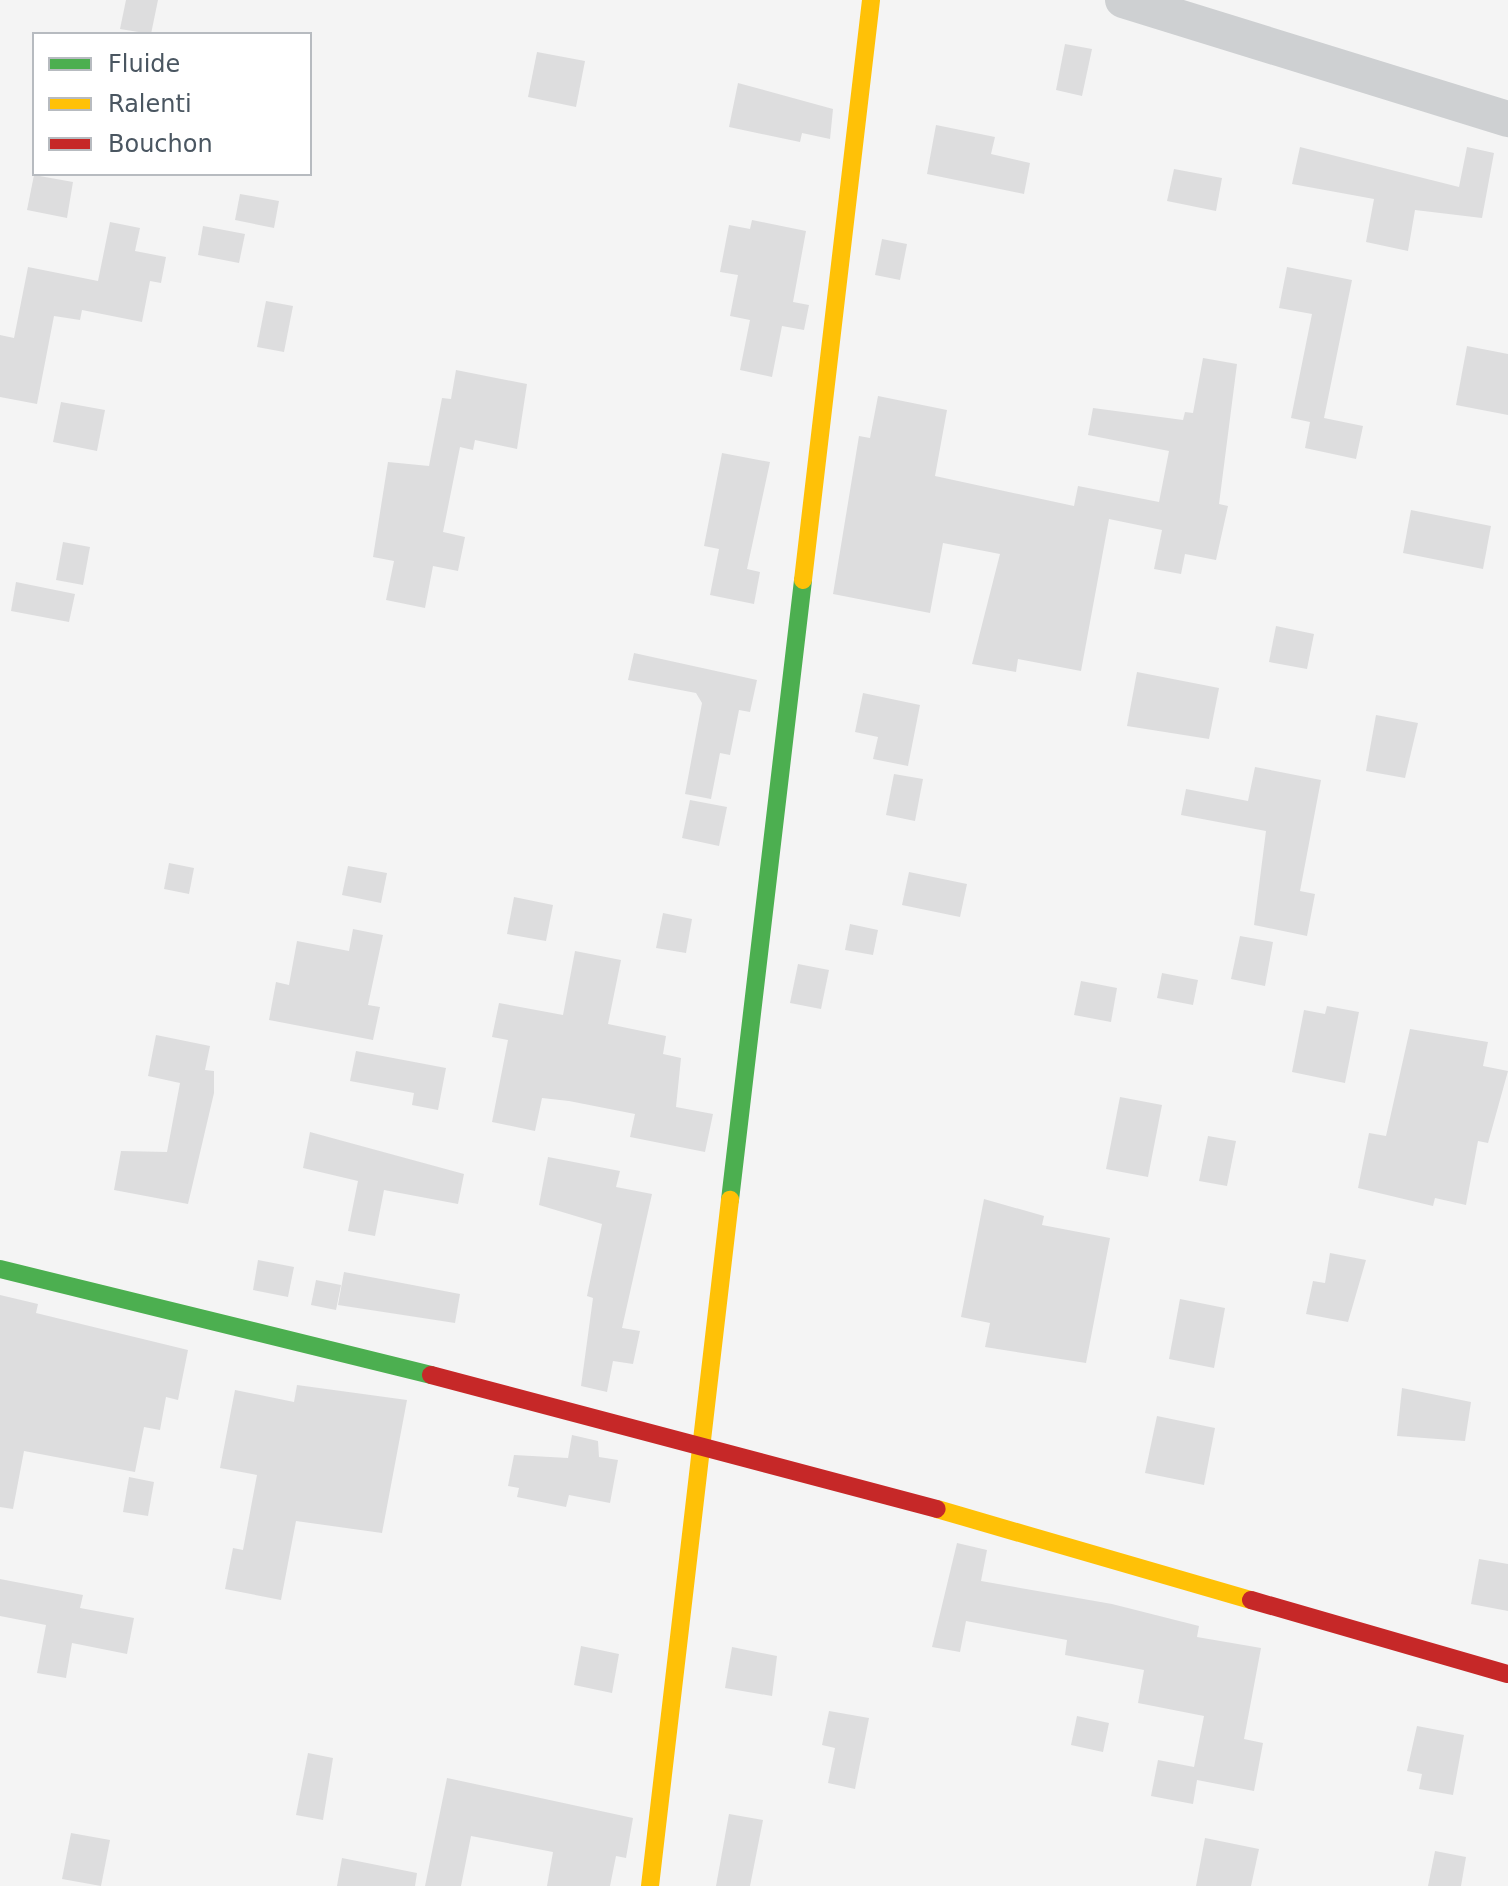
<!DOCTYPE html>
<html>
<head>
<meta charset="utf-8">
<style>
	body { margin:0 }
	#map { position:relative; width:1508px; height:1886px; overflow:hidden; background:#f4f4f4; font-family:"DejaVu Sans",sans-serif }
	div>[style] { position:absolute }
	.building>* { inset:0; background:#ddddde }
	.street>* { height:36px; margin:-18px; padding:0 18px; transform-origin:18px; border-radius:18px; background:#ced0d2 }
	.fast>* { height:18px; margin:-9px; padding:0 9px; transform-origin:9px; border-radius:9px; background:#4caf50 }
	.slow>* { height:18px; margin:-9px; padding:0 9px; transform-origin:9px; border-radius:9px; background:#ffc107 }
	.jam>* { height:18px; margin:-9px; padding:0 9px; transform-origin:9px; border-radius:9px; background:#c62828 }
	span { translate:-50% -50%; white-space:nowrap; text-align:center; line-height:1.15; -webkit-text-stroke:6px #fff; paint-order:stroke }
	.legend { position:absolute; left:32px; top:32px; width:280px; height:144px; box-sizing:border-box; background:#fff; border:2px solid #b7bbc0; margin:0; padding:10px 14px; list-style:none; font-size:24px; color:#4a5661 }
	.legend li { display:flex; align-items:center; gap:16px; height:40px }
	.legend b { width:40px; border:2px solid #b7bbc0 }
</style>
</head>
<body>
<div id="map">
	<div class="building">
		<i style="clip-path:polygon(126px 0,158px 0,151px 34px,120px 29px)"></i>
		<i style="clip-path:polygon(1065px 44px,1092px 49px,1082px 96px,1056px 90px)"></i>
		<i style="clip-path:polygon(537px 52px,585px 61px,576px 107px,528px 97px)"></i>
		<i style="clip-path:polygon(738px 83px,833px 109px,830px 139px,802px 133px,800px 142px,729px 127px)"></i>
		<i style="clip-path:polygon(936px 125px,995px 137px,991px 154px,1030px 163px,1024px 194px,927px 174px)"></i>
		<i style="clip-path:polygon(1300px 147px,1459px 187px,1467px 147px,1494px 153px,1482px 218px,1415px 210px,1408px 251px,1366px 242px,1374px 199px,1292px 184px)"></i>
		<i style="clip-path:polygon(1174px 169px,1222px 178px,1216px 211px,1167px 201px)"></i>
		<i style="clip-path:polygon(34px 175px,73px 182px,67px 218px,27px 210px)"></i>
		<i style="clip-path:polygon(240px 194px,279px 201px,274px 228px,235px 220px)"></i>
		<i style="clip-path:polygon(752px 220px,806px 231px,793px 302px,809px 305px,804px 330px,782px 326px,772px 377px,740px 370px,750px 320px,730px 316px,738px 275px,720px 272px,729px 225px,750px 229px)"></i>
		<i style="clip-path:polygon(110px 222px,140px 228px,135px 251px,166px 257px,161px 283px,150px 281px,142px 322px,82px 310px,80px 320px,54px 316px,37px 404px,0 397px,0 335px,14px 338px,28px 267px,98px 281px)"></i>
		<i style="clip-path:polygon(203px 226px,245px 234px,239px 263px,198px 255px)"></i>
		<i style="clip-path:polygon(882px 239px,907px 244px,900px 280px,875px 275px)"></i>
		<i style="clip-path:polygon(1287px 267px,1352px 280px,1324px 418px,1363px 426px,1356px 459px,1305px 448px,1310px 422px,1291px 418px,1312px 314px,1279px 308px)"></i>
		<i style="clip-path:polygon(266px 301px,293px 306px,284px 352px,257px 347px)"></i>
		<i style="clip-path:polygon(1467px 346px,1508px 354px,1508px 415px,1456px 405px)"></i>
		<i style="clip-path:polygon(1203px 358px,1237px 364px,1219px 504px,1228px 506px,1216px 560px,1185px 554px,1181px 574px,1154px 569px,1162px 530px,1109px 519px,1081px 671px,1018px 659px,1016px 672px,972px 664px,1000px 554px,943px 543px,930px 613px,833px 594px,859px 436px,870px 438px,878px 396px,947px 410px,935px 476px,1074px 506px,1078px 486px,1159px 502px,1169px 451px,1088px 435px,1093px 408px,1183px 420px,1185px 412px,1193px 413px)"></i>
		<i style="clip-path:polygon(456px 370px,527px 384px,517px 449px,475px 440px,473px 450px,460px 447px,443px 532px,465px 537px,458px 571px,433px 566px,425px 608px,386px 600px,394px 561px,373px 557px,388px 462px,429px 466px,442px 398px,451px 399px)"></i>
		<i style="clip-path:polygon(61px 402px,105px 410px,97px 451px,53px 442px)"></i>
		<i style="clip-path:polygon(722px 453px,770px 462px,747px 569px,760px 572px,754px 604px,710px 595px,719px 549px,704px 546px)"></i>
		<i style="clip-path:polygon(1411px 510px,1491px 526px,1483px 569px,1403px 553px)"></i>
		<i style="clip-path:polygon(63px 542px,90px 547px,83px 585px,56px 580px)"></i>
		<i style="clip-path:polygon(16px 582px,75px 594px,69px 622px,11px 611px)"></i>
		<i style="clip-path:polygon(1276px 626px,1314px 634px,1307px 669px,1269px 662px)"></i>
		<i style="clip-path:polygon(634px 653px,757px 680px,750px 712px,739px 710px,730px 755px,720px 753px,711px 799px,685px 794px,702px 703px,696px 693px,628px 680px)"></i>
		<i style="clip-path:polygon(1137px 672px,1219px 688px,1209px 739px,1127px 726px)"></i>
		<i style="clip-path:polygon(863px 693px,920px 705px,908px 766px,873px 759px,878px 737px,855px 732px)"></i>
		<i style="clip-path:polygon(1376px 715px,1418px 723px,1405px 778px,1366px 771px)"></i>
		<i style="clip-path:polygon(1255px 767px,1321px 780px,1300px 891px,1315px 894px,1307px 936px,1254px 925px,1266px 831px,1181px 815px,1186px 789px,1248px 801px)"></i>
		<i style="clip-path:polygon(894px 774px,923px 779px,915px 821px,886px 815px)"></i>
		<i style="clip-path:polygon(690px 800px,727px 807px,719px 846px,682px 838px)"></i>
		<i style="clip-path:polygon(169px 863px,194px 868px,189px 894px,164px 889px)"></i>
		<i style="clip-path:polygon(348px 866px,387px 873px,381px 903px,342px 895px)"></i>
		<i style="clip-path:polygon(909px 872px,967px 884px,960px 917px,902px 905px)"></i>
		<i style="clip-path:polygon(514px 897px,553px 905px,546px 941px,507px 934px)"></i>
		<i style="clip-path:polygon(663px 913px,692px 919px,686px 953px,656px 948px)"></i>
		<i style="clip-path:polygon(850px 924px,878px 930px,873px 955px,845px 950px)"></i>
		<i style="clip-path:polygon(353px 929px,383px 935px,368px 1005px,380px 1007px,373px 1040px,269px 1020px,276px 982px,289px 985px,297px 941px,349px 951px)"></i>
		<i style="clip-path:polygon(1240px 936px,1273px 942px,1265px 986px,1231px 979px)"></i>
		<i style="clip-path:polygon(575px 951px,621px 960px,608px 1024px,666px 1036px,663px 1054px,681px 1058px,676px 1107px,713px 1114px,705px 1152px,630px 1137px,635px 1114px,569px 1101px,542px 1098px,535px 1131px,492px 1122px,508px 1040px,492px 1037px,499px 1003px,563px 1015px)"></i>
		<i style="clip-path:polygon(798px 964px,829px 970px,821px 1009px,790px 1003px)"></i>
		<i style="clip-path:polygon(1162px 973px,1198px 980px,1193px 1005px,1157px 998px)"></i>
		<i style="clip-path:polygon(1081px 981px,1117px 988px,1111px 1022px,1074px 1015px)"></i>
		<i style="clip-path:polygon(1327px 1006px,1359px 1012px,1345px 1083px,1292px 1072px,1304px 1010px,1325px 1014px)"></i>
		<i style="clip-path:polygon(1410px 1029px,1488px 1042px,1483px 1066px,1508px 1071px,1488px 1143px,1478px 1141px,1466px 1205px,1435px 1198px,1433px 1206px,1358px 1188px,1369px 1133px,1386px 1136px)"></i>
		<i style="clip-path:polygon(156px 1035px,210px 1046px,205px 1070px,214px 1071px,214px 1093px,188px 1204px,114px 1190px,121px 1151px,167px 1152px,180px 1083px,148px 1076px)"></i>
		<i style="clip-path:polygon(356px 1051px,446px 1068px,438px 1110px,412px 1105px,414px 1093px,350px 1081px)"></i>
		<i style="clip-path:polygon(1120px 1097px,1162px 1105px,1148px 1177px,1106px 1169px)"></i>
		<i style="clip-path:polygon(310px 1132px,464px 1174px,458px 1204px,384px 1190px,375px 1236px,348px 1231px,358px 1181px,303px 1168px)"></i>
		<i style="clip-path:polygon(1208px 1136px,1236px 1141px,1227px 1186px,1199px 1181px)"></i>
		<i style="clip-path:polygon(548px 1157px,620px 1171px,616px 1187px,652px 1194px,622px 1328px,640px 1331px,633px 1364px,613px 1361px,607px 1392px,581px 1386px,593px 1298px,587px 1296px,602px 1224px,539px 1205px)"></i>
		<i style="clip-path:polygon(984px 1199px,1044px 1216px,1042px 1225px,1110px 1238px,1086px 1363px,985px 1347px,990px 1323px,961px 1317px)"></i>
		<i style="clip-path:polygon(1330px 1253px,1366px 1260px,1348px 1322px,1306px 1314px,1313px 1281px,1325px 1283px)"></i>
		<i style="clip-path:polygon(258px 1260px,294px 1267px,288px 1297px,253px 1290px)"></i>
		<i style="clip-path:polygon(344px 1272px,460px 1294px,455px 1323px,338px 1305px)"></i>
		<i style="clip-path:polygon(316px 1280px,341px 1285px,336px 1310px,311px 1305px)"></i>
		<i style="clip-path:polygon(0 1295px,38px 1304px,36px 1313px,188px 1350px,178px 1400px,166px 1397px,160px 1430px,144px 1427px,135px 1472px,24px 1451px,13px 1509px,0 1507px)"></i>
		<i style="clip-path:polygon(1180px 1299px,1225px 1308px,1214px 1368px,1169px 1359px)"></i>
		<i style="clip-path:polygon(297px 1385px,407px 1400px,382px 1533px,296px 1521px,281px 1600px,225px 1589px,233px 1548px,243px 1550px,257px 1475px,220px 1468px,235px 1390px,294px 1402px)"></i>
		<i style="clip-path:polygon(1402px 1388px,1471px 1402px,1465px 1441px,1397px 1436px)"></i>
		<i style="clip-path:polygon(1157px 1416px,1215px 1428px,1204px 1485px,1145px 1473px)"></i>
		<i style="clip-path:polygon(572px 1435px,598px 1441px,599px 1457px,618px 1460px,610px 1503px,569px 1495px,566px 1507px,517px 1497px,519px 1488px,508px 1486px,514px 1455px,568px 1458px)"></i>
		<i style="clip-path:polygon(129px 1477px,154px 1482px,148px 1516px,123px 1512px)"></i>
		<i style="clip-path:polygon(957px 1543px,987px 1550px,981px 1581px,1112px 1604px,1199px 1626px,1197px 1637px,1261px 1648px,1244px 1739px,1263px 1743px,1254px 1791px,1197px 1780px,1193px 1804px,1151px 1796px,1158px 1760px,1194px 1767px,1204px 1716px,1138px 1703px,1144px 1670px,1065px 1655px,1067px 1640px,966px 1621px,960px 1652px,932px 1647px)"></i>
		<i style="clip-path:polygon(1479px 1559px,1508px 1564px,1508px 1611px,1471px 1604px)"></i>
		<i style="clip-path:polygon(0 1579px,83px 1595px,80px 1608px,134px 1618px,127px 1654px,72px 1643px,66px 1678px,37px 1673px,46px 1625px,0 1616px)"></i>
		<i style="clip-path:polygon(581px 1646px,619px 1654px,612px 1693px,574px 1685px)"></i>
		<i style="clip-path:polygon(732px 1647px,777px 1656px,772px 1696px,725px 1688px)"></i>
		<i style="clip-path:polygon(829px 1711px,869px 1718px,855px 1789px,828px 1783px,835px 1748px,822px 1745px)"></i>
		<i style="clip-path:polygon(1077px 1716px,1109px 1723px,1103px 1752px,1071px 1745px)"></i>
		<i style="clip-path:polygon(1417px 1726px,1464px 1735px,1453px 1795px,1419px 1789px,1422px 1774px,1407px 1771px)"></i>
		<i style="clip-path:polygon(308px 1753px,333px 1758px,323px 1820px,296px 1815px)"></i>
		<i style="clip-path:polygon(447px 1778px,633px 1818px,626px 1858px,616px 1856px,610px 1886px,547px 1886px,553px 1852px,471px 1836px,461px 1886px,425px 1886px)"></i>
		<i style="clip-path:polygon(729px 1814px,763px 1820px,750px 1886px,716px 1886px)"></i>
		<i style="clip-path:polygon(71px 1833px,110px 1840px,101px 1886px,62px 1879px)"></i>
		<i style="clip-path:polygon(1205px 1838px,1259px 1849px,1251px 1886px,1196px 1886px)"></i>
		<i style="clip-path:polygon(1435px 1851px,1466px 1857px,1461px 1886px,1428px 1886px)"></i>
		<i style="clip-path:polygon(342px 1858px,417px 1873px,415px 1886px,337px 1886px)"></i>
	</div>
	<div class="street">
		<i style="left:1123px;top:0;width:403px;rotate:17.2deg"></i>
	</div>
	<div class="fast">
		<i style="left:730px;top:1200px;width:624px;rotate:-83.28deg"></i>
		<i style="left:0;top:1269px;width:444px;rotate:13.8deg"></i>
	</div>
	<div class="slow">
		<i style="left:803px;top:580px;width:584px;rotate:-83.31deg"></i>
		<i style="left:937px;top:1509px;width:327px;rotate:16.2deg"></i>
		<i style="left:650px;top:1886px;width:691px;rotate:-83.35deg"></i>
	</div>
	<div class="jam">
		<i style="left:431px;top:1375px;width:523px;rotate:14.83deg"></i>
		<i style="left:1251px;top:1600px;width:267px;rotate:16.1deg"></i>
	</div>
	<ul class="legend">
	<li><b style="height:10px;background:#4caf50"></b>Fluide</li>
	<li><b style="height:10px;background:#ffc107"></b>Ralenti</li>
	<li><b style="height:10px;background:#c62828"></b>Bouchon</li>
	</ul>
</div>
</body>
</html>
